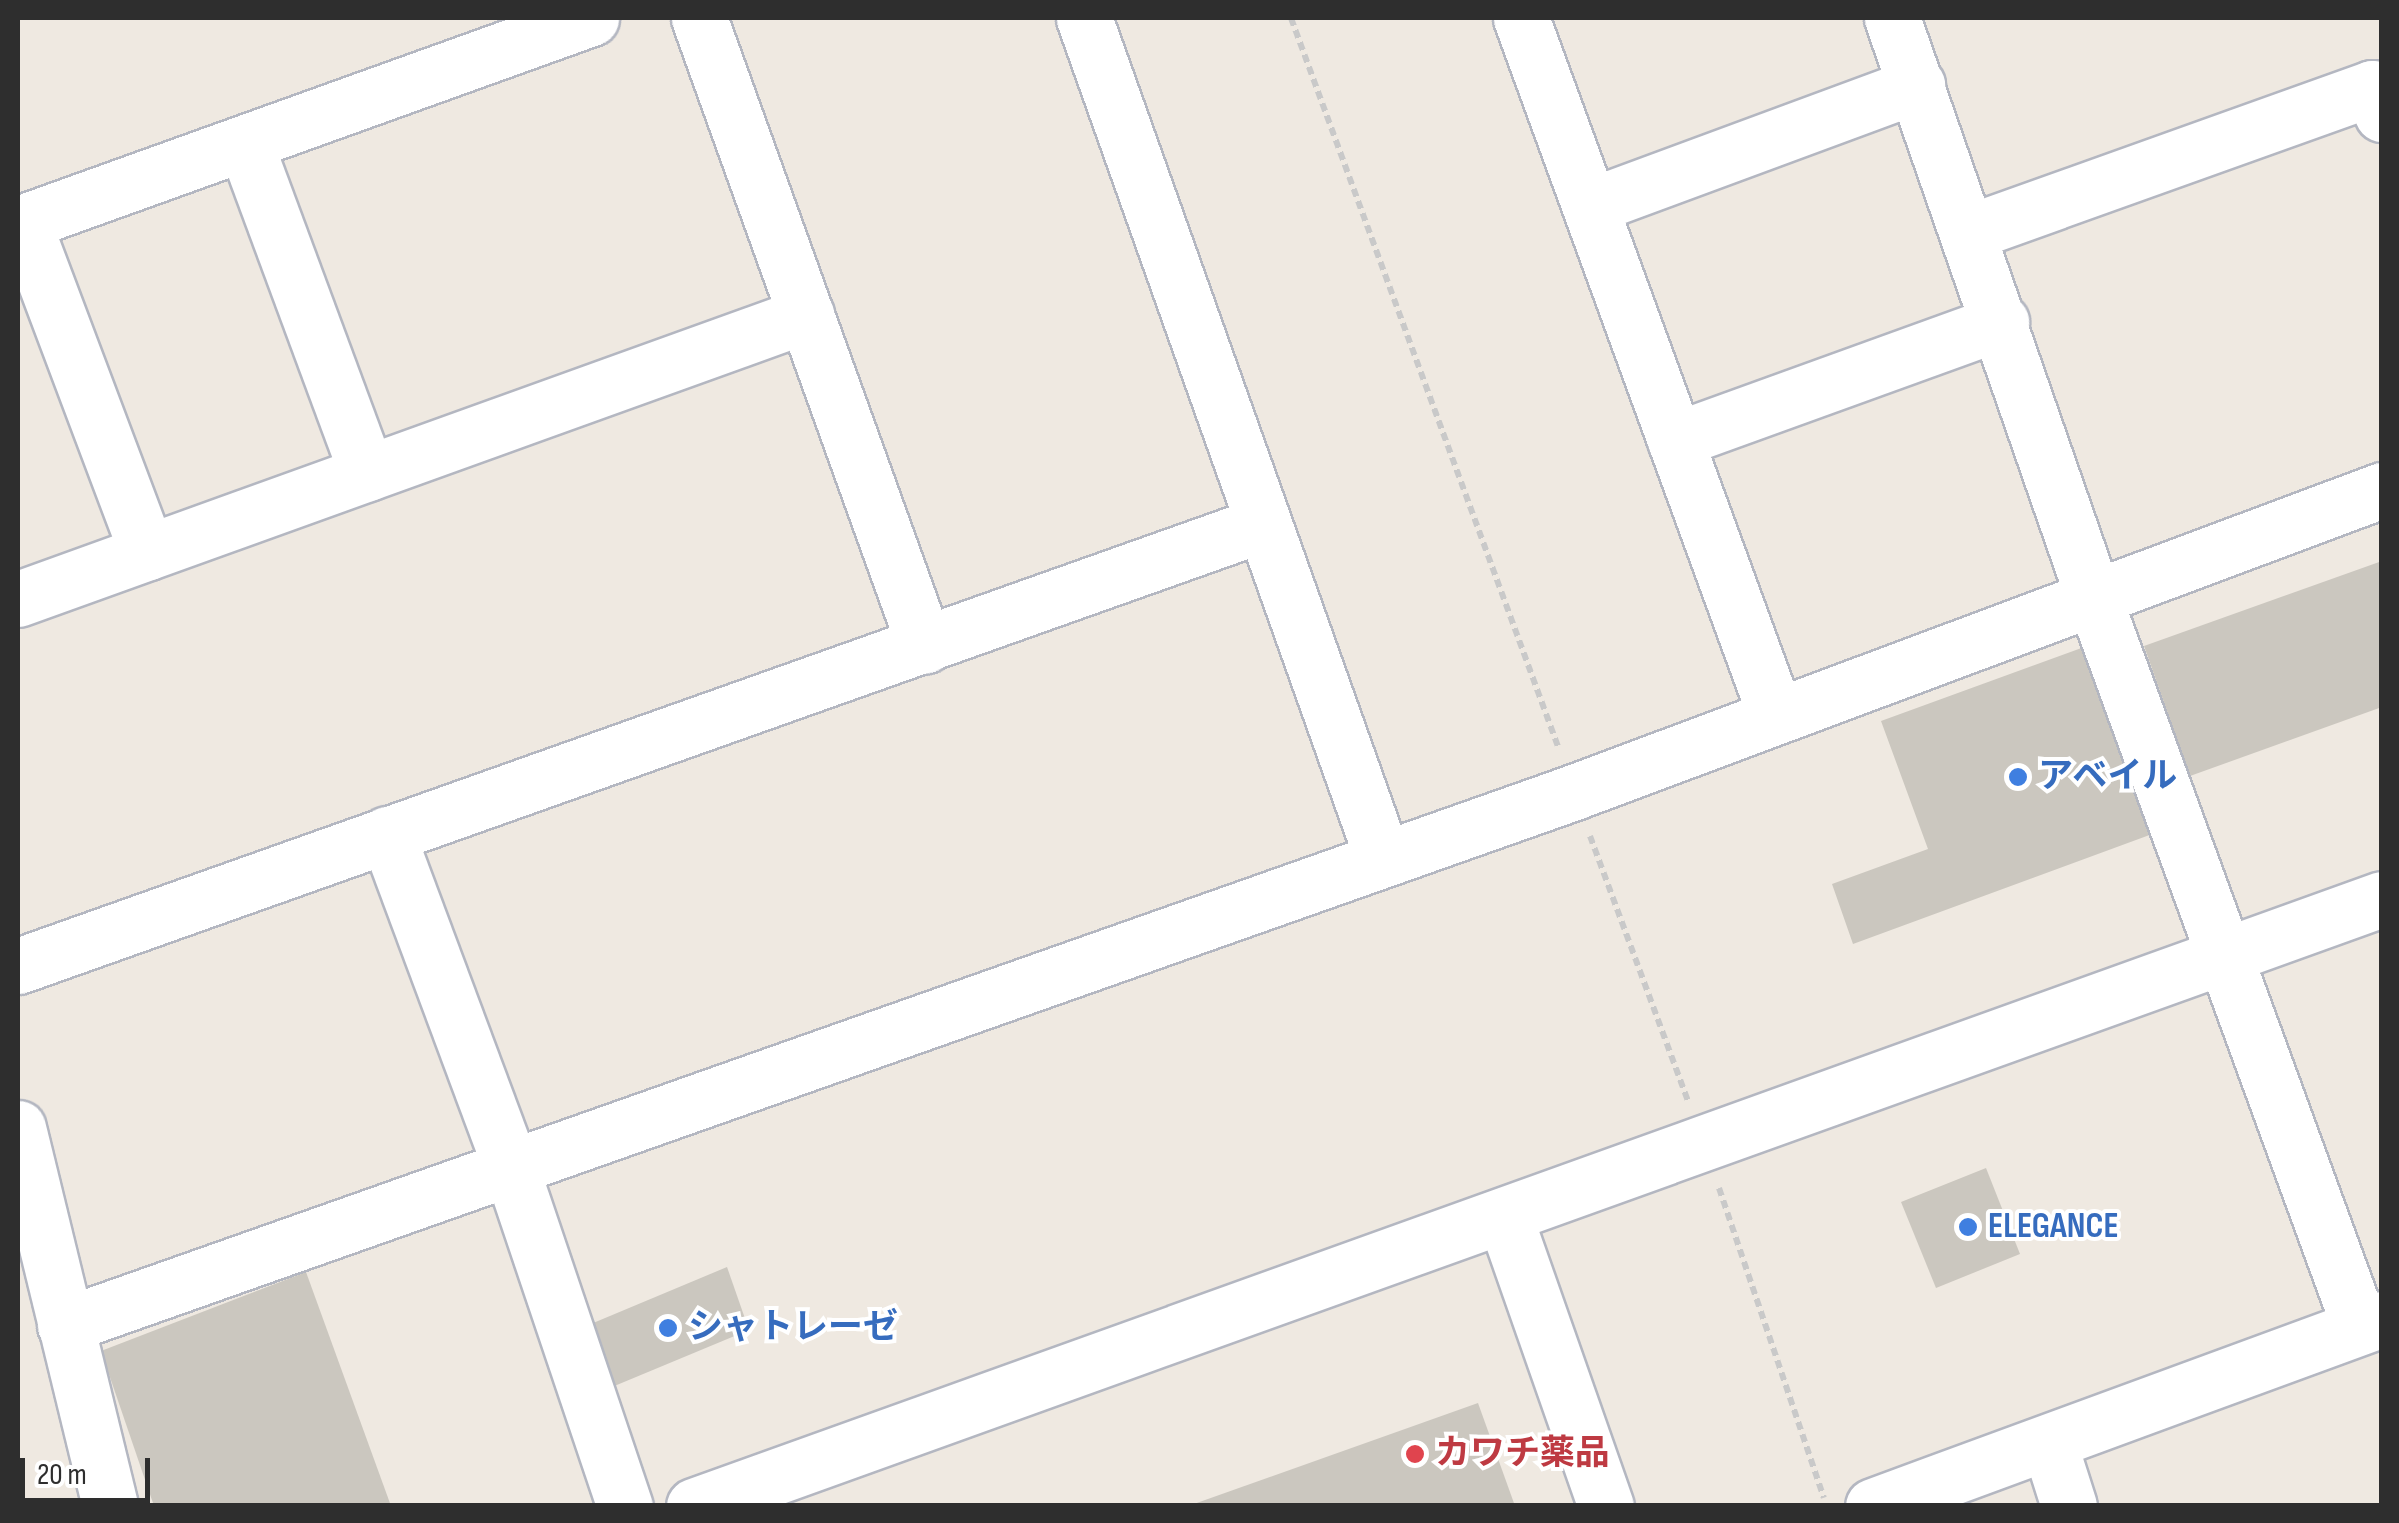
<!DOCTYPE html>
<html>
<head>
<meta charset="utf-8">
<style>
	body { margin:0 }
	#map { position:relative; width:2399px; height:1523px; overflow:hidden; background:#efe9e1; font-family:"Sofia Sans Condensed","Noto Sans JP",sans-serif }
	div>[style] { position:absolute }
	.building>* { inset:0; background:#cbc7bf }
	.path>* { height:6px; margin-top:-3px; transform-origin:0; background:repeating-linear-gradient(90deg,#c9c9c9 0 8px,transparent 0 13px) }
	.roads { filter:drop-shadow(2px 0 #b4b7c1) drop-shadow(-2px 0 #b4b7c1) drop-shadow(0 2px #b4b7c1) drop-shadow(0 -2px #b4b7c1) }
	.minor>* { height:55px; margin:-27.5px; padding:0 27.5px; transform-origin:27.5px; border-radius:27.5px; background:#fff }
	.dots>* { width:28px; height:28px; translate:-50% -50%; box-sizing:border-box; border:5px solid #fff; border-radius:50% }
	span { translate:-50% -50%; white-space:nowrap; text-align:center; line-height:1.15; -webkit-text-stroke:8px #fff; paint-order:stroke }
	.shop-label { font-size:35px; color:#366cbe; font-weight:700 }
	.left { translate:0 -50%; text-align:left }
	.health-label { font-size:35px; color:#be3a42; font-weight:700 }
	.frame { position:absolute; inset:0; border:20px solid #2e2e2e; pointer-events:none }
	.scale { position:absolute; left:20px; top:1458px; width:130px; height:45px; box-sizing:border-box; border:5px solid #2e2e2e; border-top:0; padding-left:12px; font-size:30px; line-height:35px; white-space:nowrap; color:#2e2e2e; -webkit-text-stroke:8px #fff; paint-order:stroke }
</style>
</head>
<body>
<div id="map">
	<div class="building">
		<i style="clip-path:polygon(2382px 561px,2382px 707px,2190px 776px,2144px 646px)"></i>
		<i style="clip-path:polygon(2087px 646px,2155px 833px,1853px 944px,1832px 884px,1928px 849px,1881px 721px)"></i>
		<i style="clip-path:polygon(1986px 1168px,2020px 1254px,1936px 1288px,1901px 1202px)"></i>
		<i style="clip-path:polygon(727px 1267px,749px 1330px,612px 1387px,586px 1326px)"></i>
		<i style="clip-path:polygon(306px 1272px,391px 1506px,154px 1506px,101px 1351px)"></i>
		<i style="clip-path:polygon(1478px 1403px,1515px 1506px,1191px 1506px,1191px 1505px)"></i>
	</div>
	<div class="path">
		<i style="left:1291px;top:18px;width:779px;rotate:69.87deg"></i>
		<i style="left:1590px;top:836px;width:283px;rotate:69.7deg"></i>
		<i style="left:1719px;top:1188px;width:327px;rotate:71.3deg"></i>
	</div>
	<div class="roads">
		<div class="minor">
			<i style="left:699px;top:18px;width:667px;rotate:70.21deg"></i>
			<i style="left:1084px;top:18px;width:893px;rotate:70.43deg"></i>
			<i style="left:1521px;top:18px;width:743px;rotate:69.93deg"></i>
			<i style="left:1892px;top:18px;width:612px;rotate:70.82deg"></i>
			<i style="left:2093px;top:596px;width:778px;rotate:69.94deg"></i>
			<i style="left:245px;top:143px;width:352px;rotate:69.7deg"></i>
			<i style="left:1590px;top:206px;width:349px;rotate:-20.3deg"></i>
			<i style="left:23px;top:222px;width:353px;rotate:69.4deg"></i>
			<i style="left:18px;top:224px;width:609px;rotate:-19.77deg"></i>
			<i style="left:1970px;top:232px;width:427px;rotate:-19.7deg"></i>
			<i style="left:2372px;top:88px;width:28px;rotate:69deg"></i>
			<i style="left:1675px;top:440px;width:347px;rotate:-19.9deg"></i>
			<i style="left:18px;top:599px;width:838px;rotate:-19.82deg"></i>
			<i style="left:387px;top:834px;width:356px;rotate:69.6deg"></i>
			<i style="left:511px;top:1168px;width:357px;rotate:71.4deg"></i>
			<i style="left:18px;top:966px;width:1321px;rotate:-19.55deg"></i>
			<i style="left:18px;top:1128px;width:389px;rotate:76.3deg"></i>
			<i style="left:1505px;top:1218px;width:305px;rotate:70.7deg"></i>
			<i style="left:65px;top:1325px;width:1600px;rotate:-19.45deg"></i>
			<i style="left:1574px;top:792px;width:863px;rotate:-20.49deg"></i>
			<i style="left:2049px;top:1443px;width:66px;rotate:72.4deg"></i>
			<i style="left:694px;top:1506px;width:1794px;rotate:-19.78deg"></i>
			<i style="left:1873px;top:1506px;width:542px;rotate:-20.17deg"></i>
		</div>
	</div>
	<div class="dots">
		<i style="left:2018px;top:777px;background:#3f7fe0"></i>
		<i style="left:1968px;top:1227px;background:#3f7fe0"></i>
		<i style="left:668px;top:1328px;background:#3f7fe0"></i>
		<i style="left:1415px;top:1454px;background:#e0444e"></i>
	</div>
	<div class="shop-label">
		<span class="left" style="left:2038px;top:777px">アベイル</span>
		<span class="left" style="left:1988px;top:1227px">ELEGANCE</span>
		<span class="left" style="left:688px;top:1328px">シャトレーゼ</span>
	</div>
	<div class="health-label">
		<span class="left" style="left:1435px;top:1454px">カワチ薬品</span>
	</div>
	<div class="frame"></div>
	<div class="scale">20 m</div>
</div>
</body>
</html>
